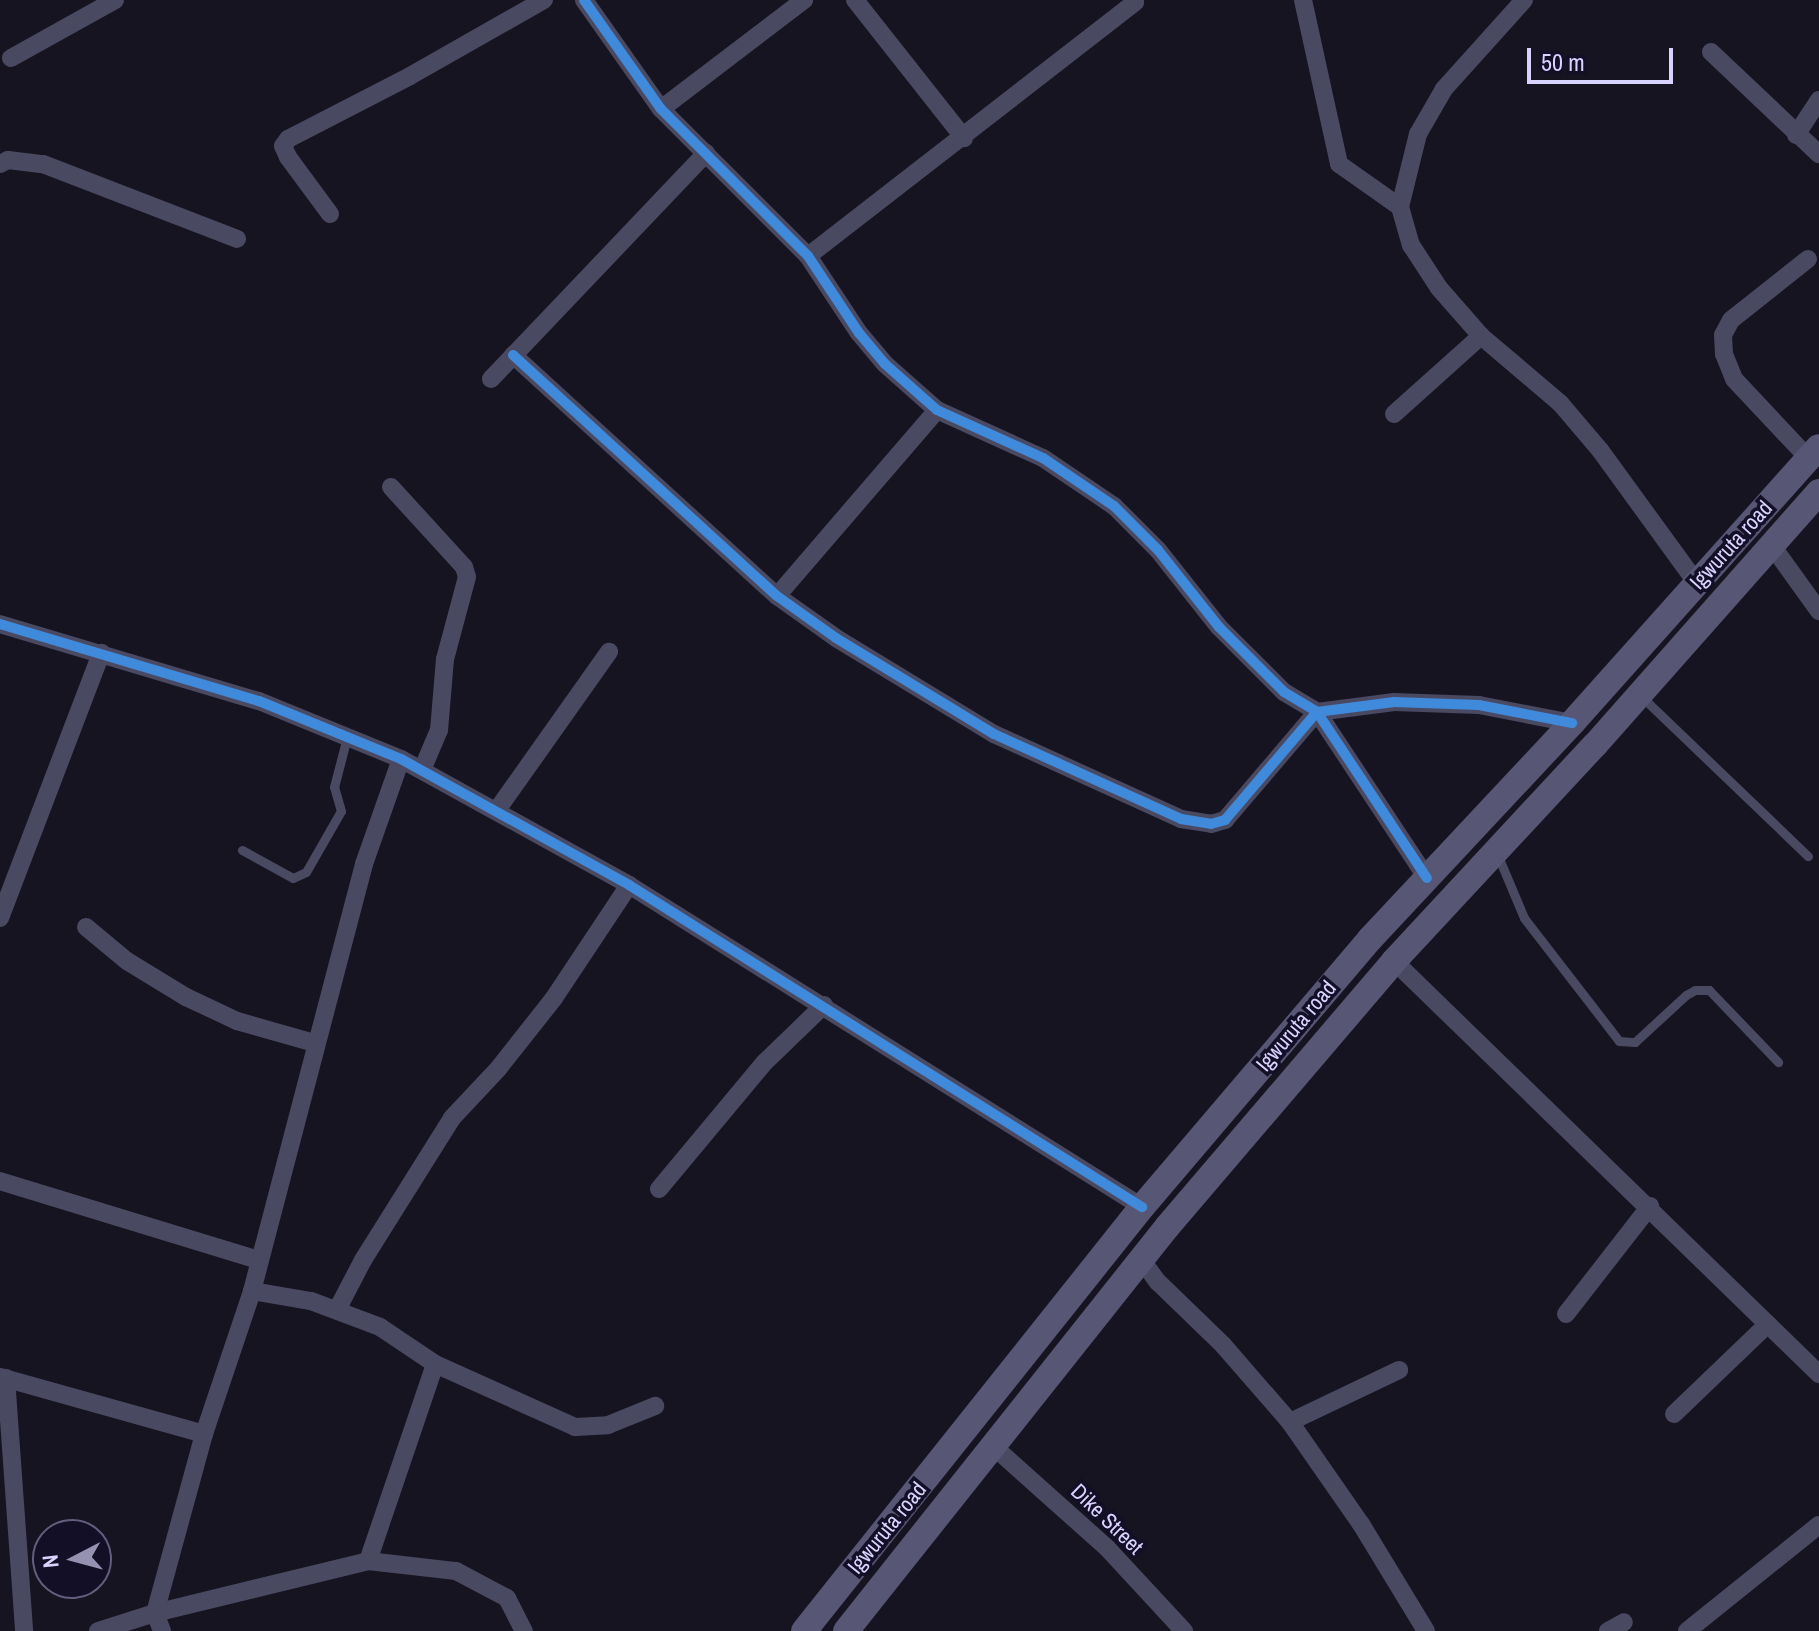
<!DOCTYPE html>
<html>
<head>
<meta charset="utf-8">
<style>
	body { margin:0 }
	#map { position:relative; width:1819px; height:1631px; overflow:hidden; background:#161421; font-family:"Archivo Narrow",sans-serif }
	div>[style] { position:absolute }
	.service>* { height:9px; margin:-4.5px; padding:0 4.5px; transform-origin:4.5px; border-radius:4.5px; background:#4a4962 }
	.minor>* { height:18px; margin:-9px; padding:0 9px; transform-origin:9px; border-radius:9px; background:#4a4962 }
	.secondary>* { height:26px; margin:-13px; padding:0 13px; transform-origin:13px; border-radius:13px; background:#575674 }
	.cycleway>* { height:10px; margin:-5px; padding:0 5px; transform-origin:5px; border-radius:5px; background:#408adc }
	span { translate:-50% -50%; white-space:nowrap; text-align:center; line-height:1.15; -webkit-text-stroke:7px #130f26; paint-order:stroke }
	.street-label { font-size:22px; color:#d9d4ff }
	.north { position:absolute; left:32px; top:1519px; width:80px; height:80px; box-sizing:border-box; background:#130f26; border:2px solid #625e7d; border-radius:50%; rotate:264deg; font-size:22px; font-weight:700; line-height:32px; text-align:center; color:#d9d4ff }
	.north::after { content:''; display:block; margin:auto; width:28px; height:36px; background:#9591b1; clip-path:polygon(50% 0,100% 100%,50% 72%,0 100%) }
	.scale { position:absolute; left:1527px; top:48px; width:146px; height:36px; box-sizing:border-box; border:4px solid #d9d4ff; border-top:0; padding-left:10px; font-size:24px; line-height:28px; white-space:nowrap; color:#d9d4ff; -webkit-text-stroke:6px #130f26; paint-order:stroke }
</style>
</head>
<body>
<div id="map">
	<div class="service">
		<i style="left:1642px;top:697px;width:230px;rotate:43.8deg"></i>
		<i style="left:242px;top:850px;width:58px;rotate:28.8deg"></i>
		<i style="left:293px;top:878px;width:14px;rotate:-25deg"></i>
		<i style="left:306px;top:872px;width:70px;rotate:-60.2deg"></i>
		<i style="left:341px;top:811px;width:25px;rotate:-106deg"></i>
		<i style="left:334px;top:787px;width:52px;rotate:-75.4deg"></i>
		<i style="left:1498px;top:856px;width:67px;rotate:67.2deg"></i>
		<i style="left:1524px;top:918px;width:155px;rotate:52.3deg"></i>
		<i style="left:1619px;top:1041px;width:16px;rotate:4deg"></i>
		<i style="left:1635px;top:1042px;width:69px;rotate:-42.7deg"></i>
		<i style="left:1686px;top:995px;width:10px;rotate:-29deg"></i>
		<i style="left:1695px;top:990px;width:14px"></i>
		<i style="left:1709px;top:990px;width:100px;rotate:46.2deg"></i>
	</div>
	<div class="minor">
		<i style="left:584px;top:0;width:133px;rotate:54.8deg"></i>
		<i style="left:661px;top:109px;width:208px;rotate:45deg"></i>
		<i style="left:808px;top:256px;width:92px;rotate:56.5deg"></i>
		<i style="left:859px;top:333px;width:40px;rotate:50deg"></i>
		<i style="left:885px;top:364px;width:69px;rotate:41.5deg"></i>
		<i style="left:937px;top:410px;width:116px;rotate:24.4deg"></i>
		<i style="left:1043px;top:458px;width:86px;rotate:34.1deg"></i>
		<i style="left:1114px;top:506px;width:62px;rotate:45deg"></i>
		<i style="left:1158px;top:550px;width:98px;rotate:51.6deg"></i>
		<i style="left:1219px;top:627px;width:92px;rotate:45deg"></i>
		<i style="left:1284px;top:692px;width:39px;rotate:31deg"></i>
		<i style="left:1317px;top:712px;width:78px;rotate:-7.4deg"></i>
		<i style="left:1394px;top:702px;width:85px;rotate:2deg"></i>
		<i style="left:1479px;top:705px;width:95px;rotate:11deg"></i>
		<i style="left:855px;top:0;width:176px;rotate:51.7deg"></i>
		<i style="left:1303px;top:0;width:168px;rotate:77.6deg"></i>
		<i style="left:1339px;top:164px;width:75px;rotate:35.2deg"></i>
		<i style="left:1524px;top:0;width:120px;rotate:132deg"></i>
		<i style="left:1444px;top:89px;width:52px;rotate:120deg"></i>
		<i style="left:1418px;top:134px;width:75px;rotate:103.9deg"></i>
		<i style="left:1400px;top:207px;width:40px;rotate:74deg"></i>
		<i style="left:1411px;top:245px;width:51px;rotate:56.9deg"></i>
		<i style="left:1439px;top:288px;width:64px;rotate:48.8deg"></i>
		<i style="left:1481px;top:336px;width:104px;rotate:40.3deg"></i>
		<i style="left:1560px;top:403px;width:62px;rotate:49.6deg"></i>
		<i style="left:1600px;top:450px;width:163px;rotate:54deg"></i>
		<i style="left:1711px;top:52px;width:149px;rotate:43.4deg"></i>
		<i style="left:11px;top:58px;width:119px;rotate:-29.1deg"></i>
		<i style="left:661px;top:109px;width:180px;rotate:-37.3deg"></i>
		<i style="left:1796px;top:135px;width:42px;rotate:-56.7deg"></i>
		<i style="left:0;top:164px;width:9px;rotate:-27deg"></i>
		<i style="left:8px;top:160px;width:35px;rotate:7deg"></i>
		<i style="left:43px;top:164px;width:208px;rotate:21.1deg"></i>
		<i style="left:330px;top:214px;width:71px;rotate:-126.4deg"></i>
		<i style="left:288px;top:157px;width:12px;rotate:-114deg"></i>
		<i style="left:283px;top:146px;width:9px;rotate:-54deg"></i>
		<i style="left:288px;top:139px;width:137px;rotate:-27.3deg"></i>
		<i style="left:410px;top:76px;width:154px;rotate:-29.6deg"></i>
		<i style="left:808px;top:256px;width:414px;rotate:-37.8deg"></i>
		<i style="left:1808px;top:259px;width:98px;rotate:141.6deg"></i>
		<i style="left:1731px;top:320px;width:17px;rotate:118deg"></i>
		<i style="left:1723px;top:335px;width:19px;rotate:87deg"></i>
		<i style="left:1724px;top:354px;width:27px;rotate:68deg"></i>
		<i style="left:1734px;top:379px;width:110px;rotate:46.8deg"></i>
		<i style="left:513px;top:355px;width:357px;rotate:42.4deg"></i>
		<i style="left:777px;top:596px;width:72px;rotate:35.4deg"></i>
		<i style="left:836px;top:638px;width:185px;rotate:31.3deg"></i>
		<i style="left:994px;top:734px;width:205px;rotate:24.4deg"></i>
		<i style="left:1181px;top:819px;width:30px;rotate:9deg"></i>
		<i style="left:1211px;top:824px;width:15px;rotate:-16deg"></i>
		<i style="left:1225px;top:820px;width:142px;rotate:-49.6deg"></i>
		<i style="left:1317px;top:712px;width:199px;rotate:56.5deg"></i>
		<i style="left:491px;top:379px;width:312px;rotate:-46.4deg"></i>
		<i style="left:1394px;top:414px;width:117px;rotate:-41.9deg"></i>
		<i style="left:391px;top:487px;width:108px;rotate:47.6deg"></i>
		<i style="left:464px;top:567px;width:10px;rotate:73deg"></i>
		<i style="left:467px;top:577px;width:85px;rotate:105deg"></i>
		<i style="left:445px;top:659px;width:71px;rotate:94.8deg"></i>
		<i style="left:439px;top:730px;width:43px;rotate:113deg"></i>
		<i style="left:1773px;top:547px;width:79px;rotate:54.3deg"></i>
		<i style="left:777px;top:596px;width:245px;rotate:-49.3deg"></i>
		<i style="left:0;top:624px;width:270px;rotate:16.6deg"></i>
		<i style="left:259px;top:701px;width:153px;rotate:22.2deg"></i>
		<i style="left:401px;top:759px;width:260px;rotate:28.9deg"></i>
		<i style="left:629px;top:885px;width:606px;rotate:32.12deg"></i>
		<i style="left:497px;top:810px;width:194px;rotate:-54.7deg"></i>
		<i style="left:0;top:918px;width:284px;rotate:-69.1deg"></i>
		<i style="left:86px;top:927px;width:53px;rotate:39.7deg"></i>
		<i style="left:127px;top:961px;width:69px;rotate:31.4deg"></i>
		<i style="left:186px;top:997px;width:56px;rotate:25.2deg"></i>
		<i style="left:237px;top:1021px;width:80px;rotate:15.9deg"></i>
		<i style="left:1394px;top:961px;width:593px;rotate:44.18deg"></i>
		<i style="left:0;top:1181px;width:271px;rotate:17deg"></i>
		<i style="left:659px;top:1189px;width:165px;rotate:-50.2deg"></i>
		<i style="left:765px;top:1062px;width:82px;rotate:-44deg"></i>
		<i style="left:1141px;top:1259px;width:29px;rotate:54deg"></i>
		<i style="left:1158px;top:1282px;width:91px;rotate:44.1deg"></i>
		<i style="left:1223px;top:1345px;width:102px;rotate:49deg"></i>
		<i style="left:1290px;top:1422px;width:124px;rotate:55.2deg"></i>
		<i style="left:1361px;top:1524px;width:125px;rotate:58.7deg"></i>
		<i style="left:252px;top:1291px;width:60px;rotate:9.6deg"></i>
		<i style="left:311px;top:1301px;width:74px;rotate:20.6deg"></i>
		<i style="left:380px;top:1327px;width:66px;rotate:33.9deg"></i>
		<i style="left:435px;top:1364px;width:154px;rotate:24.2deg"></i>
		<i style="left:575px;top:1427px;width:33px;rotate:-3deg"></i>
		<i style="left:608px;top:1425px;width:51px;rotate:-22deg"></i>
		<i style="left:337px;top:1310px;width:56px;rotate:-62.5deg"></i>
		<i style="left:363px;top:1260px;width:168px;rotate:-57.9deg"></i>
		<i style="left:452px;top:1118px;width:67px;rotate:-46.8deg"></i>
		<i style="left:498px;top:1069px;width:90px;rotate:-51.7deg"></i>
		<i style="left:554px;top:998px;width:136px;rotate:-56.4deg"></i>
		<i style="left:1566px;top:1314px;width:137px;rotate:-52.1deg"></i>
		<i style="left:0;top:1377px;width:212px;rotate:15.6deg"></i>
		<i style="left:6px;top:1378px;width:254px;rotate:85.9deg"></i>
		<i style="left:1674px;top:1414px;width:130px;rotate:-43.8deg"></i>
		<i style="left:1290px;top:1422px;width:121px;rotate:-25.5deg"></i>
		<i style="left:993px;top:1446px;width:154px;rotate:41.8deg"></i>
		<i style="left:1108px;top:1549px;width:112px;rotate:47.2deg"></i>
		<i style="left:368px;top:1561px;width:208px;rotate:-71.2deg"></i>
		<i style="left:98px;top:1631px;width:60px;rotate:-17.5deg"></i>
		<i style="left:155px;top:1613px;width:219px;rotate:-13.7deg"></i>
		<i style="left:368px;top:1561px;width:89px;rotate:6.5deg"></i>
		<i style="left:456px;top:1571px;width:58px;rotate:27.9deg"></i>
		<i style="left:507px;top:1598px;width:37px;rotate:63deg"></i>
		<i style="left:162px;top:1631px;width:19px;rotate:-111deg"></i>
		<i style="left:155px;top:1613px;width:186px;rotate:-74.7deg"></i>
		<i style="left:204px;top:1434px;width:151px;rotate:-71.4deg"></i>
		<i style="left:252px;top:1291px;width:441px;rotate:-75.3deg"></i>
		<i style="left:364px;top:864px;width:111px;rotate:-70.6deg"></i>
		<i style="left:1608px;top:1631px;width:18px;rotate:-29deg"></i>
		<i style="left:1687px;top:1631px;width:169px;rotate:-38.8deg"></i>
	</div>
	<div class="secondary">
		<i style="left:804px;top:1631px;width:542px;rotate:-51.44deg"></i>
		<i style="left:1142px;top:1207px;width:352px;rotate:-49.6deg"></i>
		<i style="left:1370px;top:939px;width:296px;rotate:-46.9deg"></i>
		<i style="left:1572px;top:723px;width:370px;rotate:-48.2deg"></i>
		<i style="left:846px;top:1631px;width:516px;rotate:-51.53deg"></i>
		<i style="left:1167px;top:1227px;width:350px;rotate:-49.5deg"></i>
		<i style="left:1394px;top:961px;width:295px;rotate:-47.1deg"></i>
		<i style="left:1595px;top:745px;width:338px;rotate:-48.5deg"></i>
	</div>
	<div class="cycleway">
		<i style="left:584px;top:0;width:133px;rotate:54.8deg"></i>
		<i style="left:661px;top:109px;width:208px;rotate:45deg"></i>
		<i style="left:808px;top:256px;width:92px;rotate:56.5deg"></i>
		<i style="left:859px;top:333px;width:40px;rotate:50deg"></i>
		<i style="left:885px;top:364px;width:69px;rotate:41.5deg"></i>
		<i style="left:937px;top:410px;width:116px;rotate:24.4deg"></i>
		<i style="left:1043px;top:458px;width:86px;rotate:34.1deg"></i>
		<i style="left:1114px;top:506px;width:62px;rotate:45deg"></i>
		<i style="left:1158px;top:550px;width:98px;rotate:51.6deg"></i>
		<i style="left:1219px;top:627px;width:92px;rotate:45deg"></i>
		<i style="left:1284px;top:692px;width:39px;rotate:31deg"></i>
		<i style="left:1317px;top:712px;width:78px;rotate:-7.4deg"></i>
		<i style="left:1394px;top:702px;width:85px;rotate:2deg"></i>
		<i style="left:1479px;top:705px;width:95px;rotate:11deg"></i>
		<i style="left:513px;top:355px;width:357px;rotate:42.4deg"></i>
		<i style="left:777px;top:596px;width:72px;rotate:35.4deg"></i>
		<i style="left:836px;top:638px;width:185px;rotate:31.3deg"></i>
		<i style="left:994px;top:734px;width:205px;rotate:24.4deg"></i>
		<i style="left:1181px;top:819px;width:30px;rotate:9deg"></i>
		<i style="left:1211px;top:824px;width:15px;rotate:-16deg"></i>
		<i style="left:1225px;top:820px;width:142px;rotate:-49.6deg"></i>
		<i style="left:1317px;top:712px;width:199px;rotate:56.5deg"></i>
		<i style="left:0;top:624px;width:270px;rotate:16.6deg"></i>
		<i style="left:259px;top:701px;width:153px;rotate:22.2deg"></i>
		<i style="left:401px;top:759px;width:260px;rotate:28.9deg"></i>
		<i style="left:629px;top:885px;width:606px;rotate:32.12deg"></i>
	</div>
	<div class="street-label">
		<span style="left:1731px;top:545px;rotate:-48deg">Igwuruta road</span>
		<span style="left:1296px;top:1026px;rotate:-50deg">Igwuruta road</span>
		<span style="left:1107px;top:1519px;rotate:44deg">Dike Street</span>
		<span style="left:887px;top:1528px;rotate:-51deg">Igwuruta road</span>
	</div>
	<div class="north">N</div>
	<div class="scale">50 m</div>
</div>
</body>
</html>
